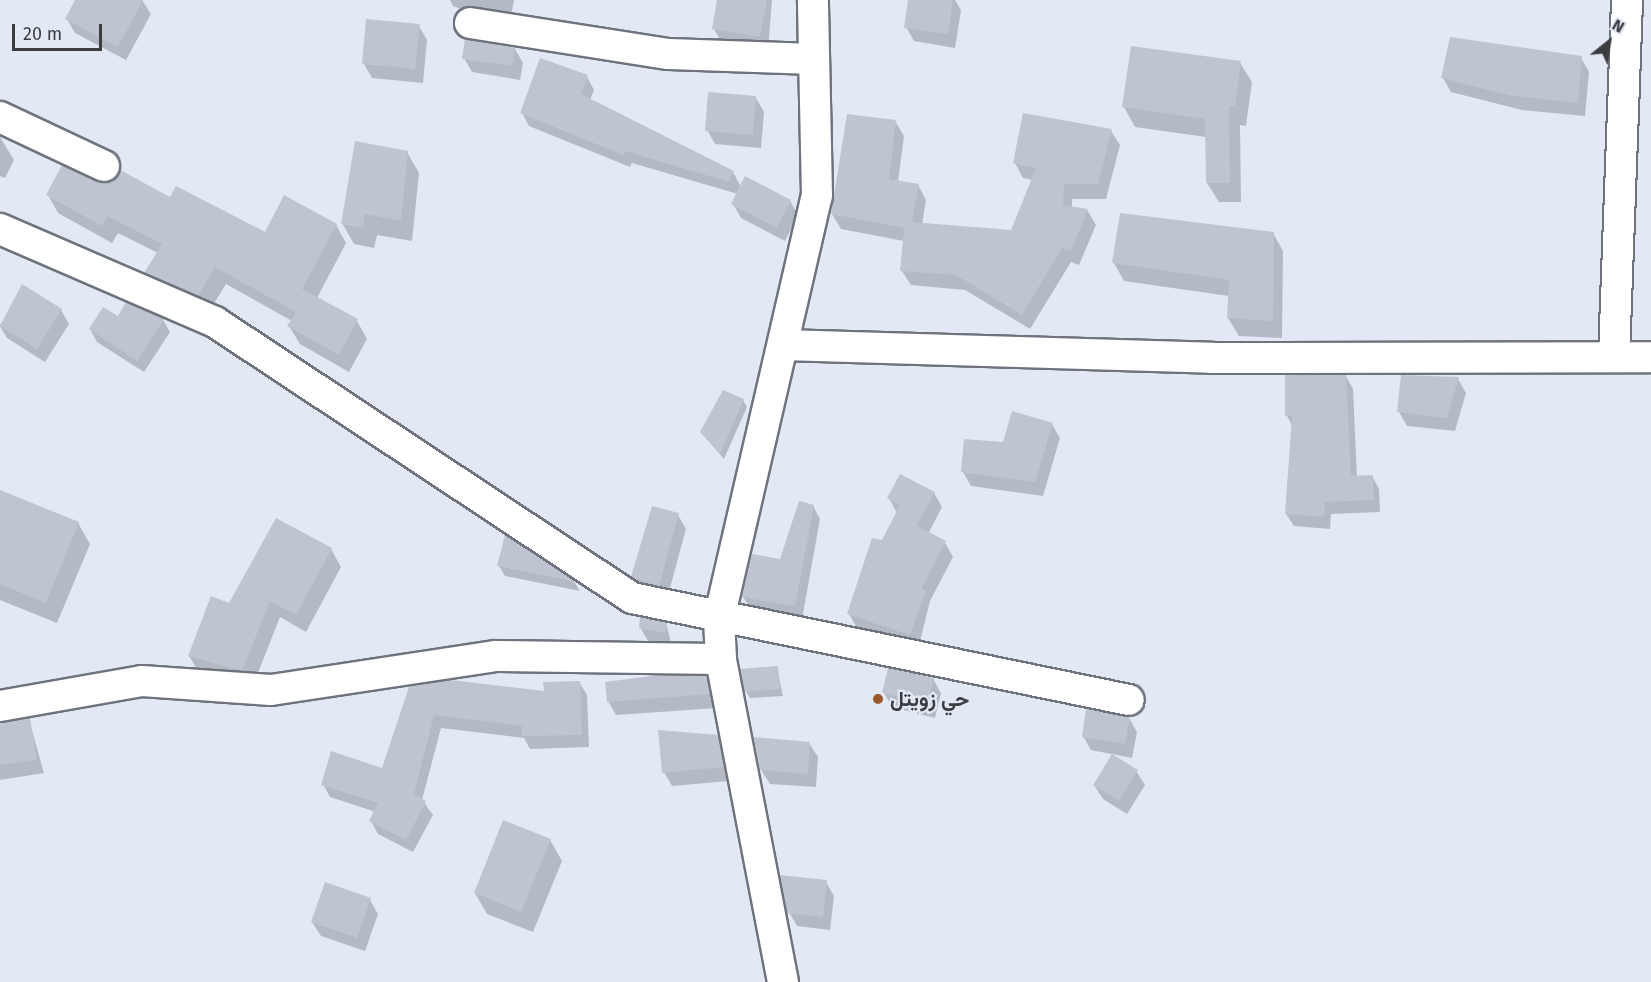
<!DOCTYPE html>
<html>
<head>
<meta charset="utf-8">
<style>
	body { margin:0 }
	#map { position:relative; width:1651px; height:982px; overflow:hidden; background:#e2e9f4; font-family:"Fira Sans",Vazirmatn,sans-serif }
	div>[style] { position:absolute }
	.shadow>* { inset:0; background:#0003 }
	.building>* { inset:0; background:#bfc5d0 }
	.roads { filter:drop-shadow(2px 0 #6e737d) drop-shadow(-2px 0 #6e737d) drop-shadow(0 2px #6e737d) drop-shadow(0 -2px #6e737d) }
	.street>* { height:30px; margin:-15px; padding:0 15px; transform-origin:15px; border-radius:15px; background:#fff }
	.dots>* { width:16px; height:16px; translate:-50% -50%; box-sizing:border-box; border:3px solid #e2e9f4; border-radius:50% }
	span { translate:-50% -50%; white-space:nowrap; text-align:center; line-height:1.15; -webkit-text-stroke:4.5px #e2e9f4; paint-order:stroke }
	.poi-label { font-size:21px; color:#3b3d41; font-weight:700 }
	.left { translate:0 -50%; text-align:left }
	.north { position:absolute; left:1579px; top:12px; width:60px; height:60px; -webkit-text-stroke:4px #e2e9f4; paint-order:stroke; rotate:30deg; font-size:16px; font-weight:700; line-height:24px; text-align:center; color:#3b3d41 }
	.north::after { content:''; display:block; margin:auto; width:21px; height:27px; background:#3b3d41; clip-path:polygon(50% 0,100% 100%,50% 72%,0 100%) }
	.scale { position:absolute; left:12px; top:24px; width:90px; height:27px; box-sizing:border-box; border:3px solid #3b3d41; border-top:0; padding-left:8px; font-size:18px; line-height:21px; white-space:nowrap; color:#3b3d41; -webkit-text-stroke:4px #e2e9f4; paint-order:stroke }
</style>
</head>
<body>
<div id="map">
	<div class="shadow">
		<i style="clip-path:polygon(77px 0,142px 0,151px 14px,126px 60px,75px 33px,67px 19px)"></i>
		<i style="clip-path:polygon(450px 0,514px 0,509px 27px,453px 6px)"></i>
		<i style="clip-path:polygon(719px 0,772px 0,768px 50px,722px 43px,714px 29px)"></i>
		<i style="clip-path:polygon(910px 0,955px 0,961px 10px,955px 48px,914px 41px,906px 27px)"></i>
		<i style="clip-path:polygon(419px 26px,427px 40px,423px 83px,372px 78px,364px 64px)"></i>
		<i style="clip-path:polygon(515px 49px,523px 63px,520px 80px,472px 72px,464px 58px)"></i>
		<i style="clip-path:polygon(1581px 58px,1589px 72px,1585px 116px,1522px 110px,1451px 92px,1443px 78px)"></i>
		<i style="clip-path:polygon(1240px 63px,1252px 82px,1246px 126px,1240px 125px,1241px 202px,1219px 202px,1207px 183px,1206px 137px,1135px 127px,1124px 107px)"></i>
		<i style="clip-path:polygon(587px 77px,594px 90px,590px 100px,733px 172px,741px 187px,790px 201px,798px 215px,785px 241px,741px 218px,733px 204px,738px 194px,632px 163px,630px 167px,529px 126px,522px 113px)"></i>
		<i style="clip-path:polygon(756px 98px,764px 112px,761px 148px,715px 144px,707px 130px)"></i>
		<i style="clip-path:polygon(895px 121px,904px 136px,898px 182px,918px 185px,926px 200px,922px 225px,1012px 232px,1033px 180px,1023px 178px,1015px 163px,1111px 131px,1120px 145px,1106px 199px,1072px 199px,1072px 208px,1087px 210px,1096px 225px,1079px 265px,1071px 262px,1030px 329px,965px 290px,911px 285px,902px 271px,904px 241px,841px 229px,832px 214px)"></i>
		<i style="clip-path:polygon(0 137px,14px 160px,5px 178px,0 176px)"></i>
		<i style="clip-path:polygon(407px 152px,419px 173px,412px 241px,377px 235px,374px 248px,354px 244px,342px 223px)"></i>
		<i style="clip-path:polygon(105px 185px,171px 199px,265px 234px,336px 225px,346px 243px,317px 298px,357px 321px,367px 339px,349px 372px,300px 344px,289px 326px,292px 321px,226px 284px,208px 313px,156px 291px,146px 273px,158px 253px,118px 233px,112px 243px,58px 213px,48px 195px)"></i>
		<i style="clip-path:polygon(1273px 233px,1283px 251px,1282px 338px,1239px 336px,1228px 318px,1229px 296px,1124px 281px,1114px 263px)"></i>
		<i style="clip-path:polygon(22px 286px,61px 310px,69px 324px,45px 362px,7px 338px,0 326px)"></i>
		<i style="clip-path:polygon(118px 319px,163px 320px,170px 332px,144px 372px,97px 342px,90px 329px)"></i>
		<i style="clip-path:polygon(1346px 376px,1353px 389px,1357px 477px,1372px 476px,1379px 489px,1380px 512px,1331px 514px,1330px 529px,1294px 526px,1286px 514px,1293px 427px,1287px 416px)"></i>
		<i style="clip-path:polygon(1458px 379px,1466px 393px,1455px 431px,1407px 426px,1399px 412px)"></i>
		<i style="clip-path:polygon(743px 400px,747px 407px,724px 459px,701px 432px)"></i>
		<i style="clip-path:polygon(1052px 424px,1060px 438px,1043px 496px,971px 486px,963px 472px,1004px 444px)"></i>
		<i style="clip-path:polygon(934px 493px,942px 507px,928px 534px,945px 543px,953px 557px,930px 601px,918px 649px,857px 628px,849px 614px,897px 513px,889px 498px)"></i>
		<i style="clip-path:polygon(0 494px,78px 523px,90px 544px,57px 623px,0 600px)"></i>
		<i style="clip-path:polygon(813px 506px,820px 519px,802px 619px,751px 609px,743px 597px,781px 561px)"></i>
		<i style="clip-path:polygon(678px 515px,686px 529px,667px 599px,641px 591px,633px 577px)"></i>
		<i style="clip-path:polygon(506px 537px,575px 583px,580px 591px,505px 576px,499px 566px)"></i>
		<i style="clip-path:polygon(331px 549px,341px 567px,306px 632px,280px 617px,252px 688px,200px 674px,189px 656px,230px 605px)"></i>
		<i style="clip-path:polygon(666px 624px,672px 646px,648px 641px,640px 627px)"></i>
		<i style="clip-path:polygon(777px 667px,783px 696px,750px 698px,746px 691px)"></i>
		<i style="clip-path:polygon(706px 678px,717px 708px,616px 715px,608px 701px)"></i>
		<i style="clip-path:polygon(933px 679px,941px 693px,935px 718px,892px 707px,884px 693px)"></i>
		<i style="clip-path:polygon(579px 682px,587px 695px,589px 747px,530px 749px,524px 738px,441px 728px,422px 800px,433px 815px,413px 852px,378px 834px,371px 821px,376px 812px,330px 797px,323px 784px,383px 769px,410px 688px,545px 693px)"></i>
		<i style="clip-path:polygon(1129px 718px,1137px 732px,1132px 758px,1091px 750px,1083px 736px)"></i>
		<i style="clip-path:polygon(29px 720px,44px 773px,0 780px,0 721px)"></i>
		<i style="clip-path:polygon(717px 736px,729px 781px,672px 786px,664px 772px)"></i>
		<i style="clip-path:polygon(809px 743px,818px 757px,816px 787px,770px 784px,761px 770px)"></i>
		<i style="clip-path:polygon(1136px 771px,1145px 785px,1127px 814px,1103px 799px,1094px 785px)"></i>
		<i style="clip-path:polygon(550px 840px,562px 861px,533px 932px,487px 914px,475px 893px)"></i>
		<i style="clip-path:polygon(826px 882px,834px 896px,830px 930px,797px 926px,789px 912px)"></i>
		<i style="clip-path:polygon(370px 900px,378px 914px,365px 951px,321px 936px,312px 922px)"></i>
	</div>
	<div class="building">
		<i style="clip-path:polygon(75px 0,143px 0,118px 47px,65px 19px)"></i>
		<i style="clip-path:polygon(717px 0,767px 0,760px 37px,712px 29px)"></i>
		<i style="clip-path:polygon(908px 0,953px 0,948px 34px,904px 28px)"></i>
		<i style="clip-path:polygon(366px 19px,420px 24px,415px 69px,362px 64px)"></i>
		<i style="clip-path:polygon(1450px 37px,1582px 56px,1578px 103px,1513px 96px,1441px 78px)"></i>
		<i style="clip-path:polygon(465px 39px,515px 48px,513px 66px,462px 59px)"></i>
		<i style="clip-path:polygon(1131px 46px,1241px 61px,1235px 107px,1229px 106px,1230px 183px,1206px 183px,1205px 119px,1122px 107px)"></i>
		<i style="clip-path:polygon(540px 58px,588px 75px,581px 94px,734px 171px,729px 182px,625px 151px,623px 155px,520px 113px)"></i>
		<i style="clip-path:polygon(708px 92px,756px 96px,753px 135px,705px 131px)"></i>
		<i style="clip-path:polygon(1023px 113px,1112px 129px,1098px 184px,1064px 184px,1063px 205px,1088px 209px,1071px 251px,1062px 248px,1022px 315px,956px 275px,900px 271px,904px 228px,831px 214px,847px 114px,896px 120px,889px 179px,919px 184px,912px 222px,1011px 230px,1036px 168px,1013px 163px)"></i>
		<i style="clip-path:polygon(355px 141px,408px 151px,401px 221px,365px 214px,363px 228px,341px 224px)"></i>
		<i style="clip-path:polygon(62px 165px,105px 183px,120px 170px,170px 197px,176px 186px,265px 232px,284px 195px,337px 224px,302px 289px,358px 319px,339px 355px,287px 326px,296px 312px,215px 267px,198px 296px,144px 273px,162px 244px,107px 216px,102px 226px,46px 195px)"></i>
		<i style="clip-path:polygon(745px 176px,791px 200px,777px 228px,731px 204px)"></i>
		<i style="clip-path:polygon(1120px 213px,1274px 232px,1273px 321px,1227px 318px,1229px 280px,1112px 263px)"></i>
		<i style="clip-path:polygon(22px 284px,62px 309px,37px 349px,0 326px)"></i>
		<i style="clip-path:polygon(126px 302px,164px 319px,137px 361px,89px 329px,103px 307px,118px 316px)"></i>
		<i style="clip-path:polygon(1285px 375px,1346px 375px,1351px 476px,1373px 475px,1374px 500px,1325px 502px,1324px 517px,1285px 514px,1292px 416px,1285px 416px)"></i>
		<i style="clip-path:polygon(1401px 375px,1459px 377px,1447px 418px,1397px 412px)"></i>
		<i style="clip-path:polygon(723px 390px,744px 399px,720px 454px,700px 432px)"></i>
		<i style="clip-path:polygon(1012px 411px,1053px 423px,1035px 482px,961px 472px,964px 439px,1003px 442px)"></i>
		<i style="clip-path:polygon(900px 474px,935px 492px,917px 526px,946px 541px,921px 589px,926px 591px,910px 635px,847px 614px,872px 538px,882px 540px,900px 505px,887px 498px)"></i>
		<i style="clip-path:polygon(0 490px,79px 522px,46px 603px,0 584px)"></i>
		<i style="clip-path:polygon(799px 501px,814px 505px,795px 606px,742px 597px,752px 554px,780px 559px)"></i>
		<i style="clip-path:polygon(652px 506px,679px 513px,659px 586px,631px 577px)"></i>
		<i style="clip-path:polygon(276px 518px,332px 548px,296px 615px,270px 601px,242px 671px,188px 656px,211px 596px,229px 603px)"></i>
		<i style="clip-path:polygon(505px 535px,576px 582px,497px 566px)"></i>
		<i style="clip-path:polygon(640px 617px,667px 623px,665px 633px,639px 628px)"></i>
		<i style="clip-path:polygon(778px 666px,780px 689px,745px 692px,740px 669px)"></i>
		<i style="clip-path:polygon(888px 668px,934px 678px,927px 704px,882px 693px)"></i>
		<i style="clip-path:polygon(659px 675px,707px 676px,710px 694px,607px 702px,605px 682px)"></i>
		<i style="clip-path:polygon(450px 680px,544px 691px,543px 682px,580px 681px,582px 735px,521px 736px,522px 726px,434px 715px,414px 794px,426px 801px,406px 840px,369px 821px,378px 803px,321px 785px,331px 751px,382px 768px,409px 687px)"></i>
		<i style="clip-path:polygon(1086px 709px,1130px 717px,1125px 744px,1082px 737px)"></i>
		<i style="clip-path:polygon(30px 718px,37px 760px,0 765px,0 723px)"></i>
		<i style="clip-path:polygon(658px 730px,718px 735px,724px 767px,662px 773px)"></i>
		<i style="clip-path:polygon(754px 737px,810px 742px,808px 774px,760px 770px)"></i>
		<i style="clip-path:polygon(1112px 754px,1138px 770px,1119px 801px,1093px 785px)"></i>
		<i style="clip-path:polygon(503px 820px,551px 839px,521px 912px,474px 893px)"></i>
		<i style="clip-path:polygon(780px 875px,827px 880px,823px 917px,787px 913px)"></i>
		<i style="clip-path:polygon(325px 882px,371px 898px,357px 938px,311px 922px)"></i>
	</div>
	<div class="roads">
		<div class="street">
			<i style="left:470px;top:23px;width:201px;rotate:8.9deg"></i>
			<i style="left:669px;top:54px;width:145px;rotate:2deg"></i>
			<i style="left:0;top:117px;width:115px;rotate:25.2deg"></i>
			<i style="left:0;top:229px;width:234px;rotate:23.4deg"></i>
			<i style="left:215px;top:322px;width:500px;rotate:33.5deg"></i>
			<i style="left:632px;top:598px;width:507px;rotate:11.6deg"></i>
			<i style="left:783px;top:345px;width:429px;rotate:1.7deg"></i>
			<i style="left:1212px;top:358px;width:439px;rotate:-0.1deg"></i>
			<i style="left:1614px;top:356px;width:356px;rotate:-87.9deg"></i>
			<i style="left:0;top:706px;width:144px;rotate:-10deg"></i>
			<i style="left:142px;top:681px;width:129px;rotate:4deg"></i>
			<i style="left:271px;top:690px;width:228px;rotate:-8.6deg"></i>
			<i style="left:496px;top:656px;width:225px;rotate:0.8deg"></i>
			<i style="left:783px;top:982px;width:329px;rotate:-100.9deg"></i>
			<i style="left:721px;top:659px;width:40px;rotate:-92.9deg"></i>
			<i style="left:719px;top:619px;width:434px;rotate:-77deg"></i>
			<i style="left:817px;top:196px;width:196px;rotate:-91.2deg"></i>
		</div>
	</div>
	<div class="dots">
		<i style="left:878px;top:699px;background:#9b5729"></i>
	</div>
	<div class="poi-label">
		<span class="left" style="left:890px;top:699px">حي زويتل</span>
	</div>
	<div class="north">N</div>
	<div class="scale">20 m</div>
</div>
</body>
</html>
